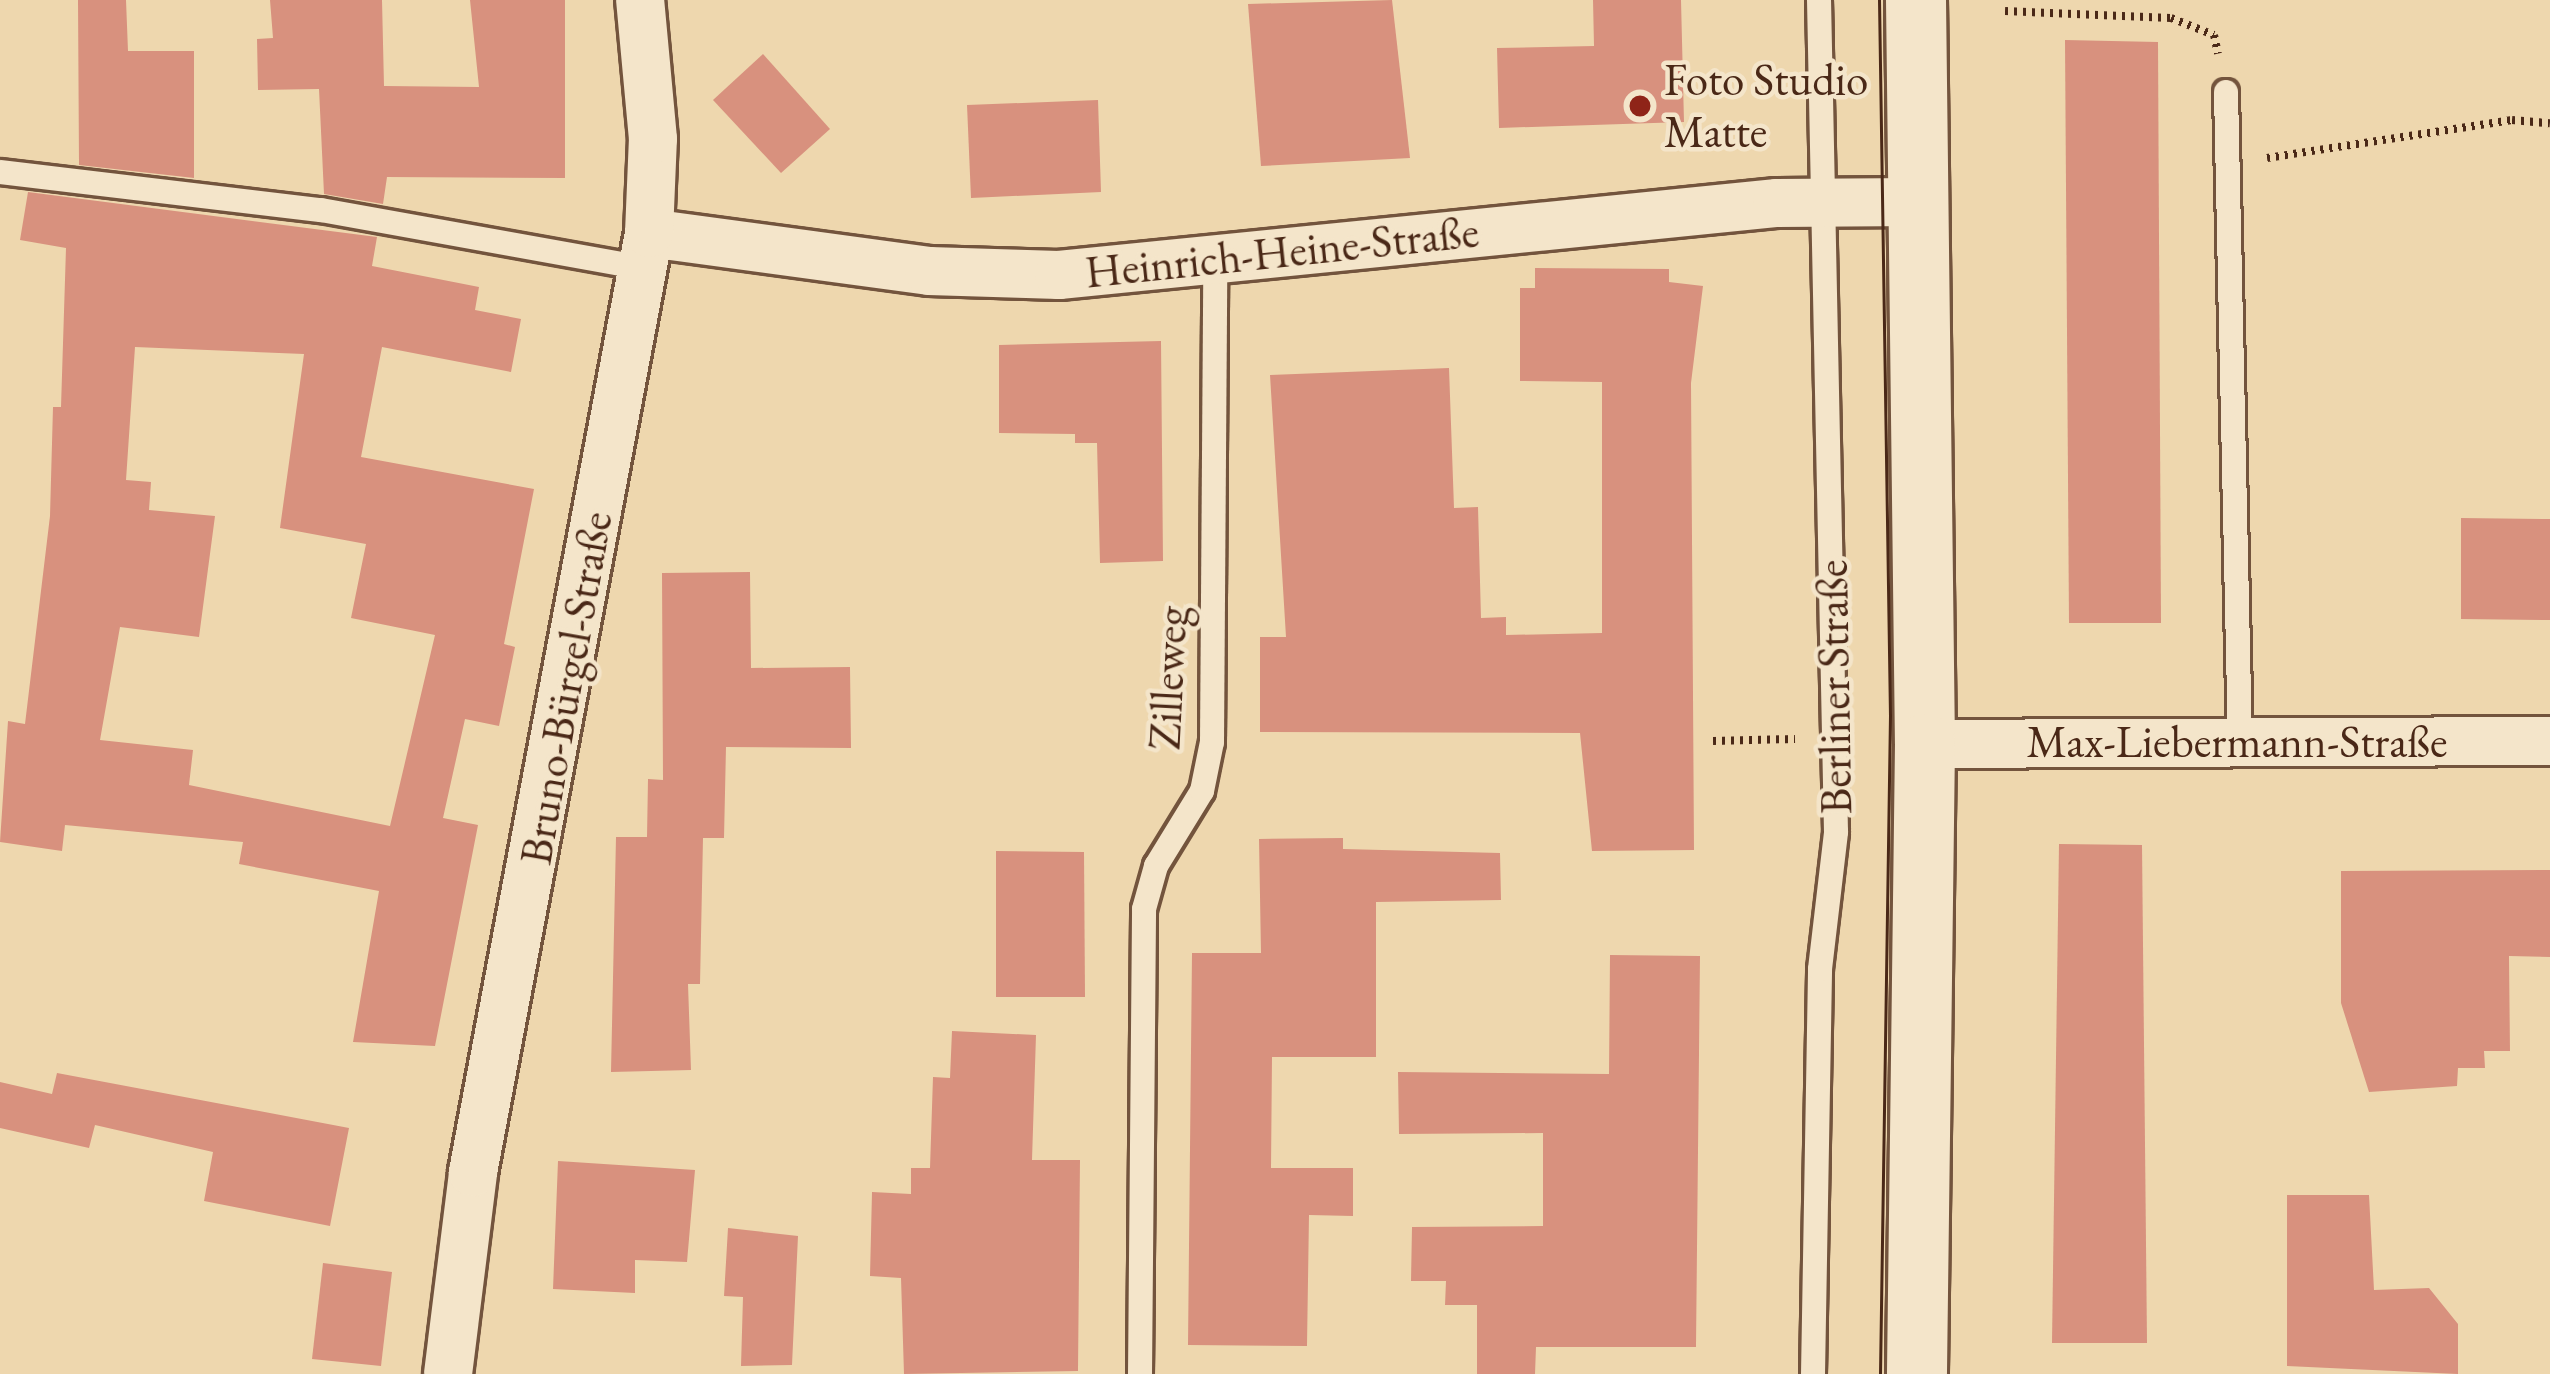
<!DOCTYPE html>
<html>
<head>
<meta charset="utf-8">
<style>
	body { margin:0 }
	#map { position:relative; width:2550px; height:1374px; overflow:hidden; background:#eed7ae; font-family:"EB Garamond",serif }
	div>[style] { position:absolute }
	.building>* { inset:0; background:#d8917e }
	.path>* { height:8px; margin-top:-4px; transform-origin:0; background:repeating-linear-gradient(90deg,#4a2817 0 3px,transparent 0 9px) }
	.roads { filter:drop-shadow(3px 0 #73543d) drop-shadow(-3px 0 #73543d) drop-shadow(0 3px #73543d) drop-shadow(0 -3px #73543d) }
	.service>* { height:24px; margin:-12px; padding:0 12px; transform-origin:12px; border-radius:12px; background:#f4e5ca }
	.minor>* { height:48px; margin:-24px; padding:0 24px; transform-origin:24px; border-radius:24px; background:#f4e5ca }
	.tertiary>* { height:60px; margin:-30px; padding:0 30px; transform-origin:30px; border-radius:30px; background:#f4e5ca }
	.tram>* { height:3px; margin:-1.5px; padding:0 1.5px; transform-origin:1.5px; border-radius:1.5px; background:#4a2817 }
	.dots>* { width:33px; height:33px; translate:-50% -50%; box-sizing:border-box; border:6px solid #f4e5ca; border-radius:50% }
	span { translate:-50% -50%; white-space:nowrap; text-align:center; line-height:1.15; -webkit-text-stroke:9px #f4e5ca; paint-order:stroke }
	.poi-label { font-size:45px; color:#4a2817 }
	.left { translate:0 -50%; text-align:left }
	.street-label { font-size:45px; color:#4a2817 }
</style>
</head>
<body>
<div id="map">
	<div class="building">
		<i style="clip-path:polygon(78px 0,126px 0,128px 51px,194px 51px,194px 178px,79px 165px)"></i>
		<i style="clip-path:polygon(270px 0,382px 0,384px 86px,479px 87px,470px 0,565px 0,565px 178px,387px 177px,383px 204px,324px 194px,319px 89px,258px 90px,257px 39px,273px 38px)"></i>
		<i style="clip-path:polygon(1392px 0,1410px 158px,1261px 166px,1248px 4px)"></i>
		<i style="clip-path:polygon(1593px 0,1681px 0,1684px 122px,1499px 128px,1497px 48px,1594px 46px)"></i>
		<i style="clip-path:polygon(2065px 40px,2158px 42px,2161px 623px,2069px 623px)"></i>
		<i style="clip-path:polygon(763px 54px,830px 129px,781px 173px,713px 100px)"></i>
		<i style="clip-path:polygon(1098px 100px,1101px 192px,971px 198px,967px 105px)"></i>
		<i style="clip-path:polygon(evenodd,28px 192px,377px 237px,372px 266px,479px 287px,475px 310px,521px 319px,511px 372px,382px 347px,361px 457px,534px 489px,504px 644px,515px 647px,499px 726px,465px 719px,443px 818px,478px 825px,435px 1046px,353px 1042px,379px 891px,239px 864px,243px 842px,65px 825px,62px 851px,0 842px,8px 721px,25px 724px,50px 516px,53px 407px,61px 407px,66px 248px,20px 240px,28px 192px,135px 347px,304px 354px,280px 528px,366px 544px,351px 618px,435px 635px,390px 826px,189px 785px,193px 750px,100px 740px,120px 627px,199px 637px,215px 516px,149px 510px,151px 482px,126px 480px,135px 347px)"></i>
		<i style="clip-path:polygon(1535px 268px,1669px 269px,1669px 282px,1703px 286px,1691px 383px,1694px 850px,1592px 851px,1580px 733px,1260px 732px,1260px 637px,1286px 637px,1270px 375px,1449px 368px,1454px 508px,1478px 507px,1481px 618px,1506px 617px,1506px 635px,1602px 633px,1602px 382px,1520px 381px,1520px 288px,1535px 288px)"></i>
		<i style="clip-path:polygon(1161px 341px,1163px 561px,1100px 563px,1097px 443px,1075px 443px,1075px 434px,999px 433px,999px 345px)"></i>
		<i style="clip-path:polygon(2461px 518px,2550px 519px,2550px 620px,2461px 619px)"></i>
		<i style="clip-path:polygon(750px 572px,751px 668px,850px 667px,851px 748px,726px 747px,724px 838px,703px 838px,700px 984px,688px 984px,691px 1070px,611px 1072px,616px 837px,647px 837px,648px 779px,663px 780px,662px 573px)"></i>
		<i style="clip-path:polygon(1343px 838px,1343px 849px,1500px 853px,1501px 900px,1376px 902px,1376px 1057px,1272px 1057px,1271px 1168px,1353px 1168px,1353px 1216px,1309px 1215px,1307px 1346px,1188px 1345px,1192px 953px,1261px 953px,1259px 839px)"></i>
		<i style="clip-path:polygon(2059px 844px,2142px 845px,2147px 1343px,2052px 1343px)"></i>
		<i style="clip-path:polygon(996px 851px,1084px 852px,1085px 997px,996px 997px)"></i>
		<i style="clip-path:polygon(2550px 870px,2550px 957px,2509px 956px,2510px 1051px,2484px 1051px,2485px 1068px,2458px 1068px,2457px 1086px,2369px 1092px,2341px 1003px,2341px 871px)"></i>
		<i style="clip-path:polygon(1610px 955px,1700px 956px,1696px 1347px,1536px 1347px,1535px 1374px,1477px 1374px,1477px 1305px,1445px 1305px,1446px 1281px,1411px 1281px,1412px 1227px,1543px 1226px,1543px 1133px,1399px 1134px,1398px 1072px,1609px 1074px)"></i>
		<i style="clip-path:polygon(952px 1031px,1036px 1035px,1032px 1160px,1080px 1160px,1078px 1371px,904px 1374px,901px 1278px,870px 1276px,872px 1192px,911px 1194px,911px 1168px,930px 1168px,933px 1077px,950px 1078px)"></i>
		<i style="clip-path:polygon(57px 1073px,349px 1128px,330px 1226px,204px 1201px,213px 1152px,95px 1125px,89px 1148px,0 1128px,0 1082px,52px 1094px)"></i>
		<i style="clip-path:polygon(558px 1161px,695px 1170px,687px 1262px,635px 1260px,635px 1293px,553px 1289px)"></i>
		<i style="clip-path:polygon(2287px 1195px,2369px 1195px,2374px 1290px,2429px 1288px,2458px 1324px,2458px 1374px,2287px 1366px)"></i>
		<i style="clip-path:polygon(728px 1228px,798px 1236px,792px 1365px,741px 1366px,743px 1297px,724px 1296px)"></i>
		<i style="clip-path:polygon(323px 1263px,392px 1272px,381px 1366px,312px 1359px)"></i>
	</div>
	<div class="path">
		<i style="left:2005px;top:11px;width:166px;rotate:2.4deg"></i>
		<i style="left:2171px;top:18px;width:46px;rotate:21.6deg"></i>
		<i style="left:2214px;top:35px;width:19px;rotate:78deg"></i>
		<i style="left:2267px;top:158px;width:248px;rotate:-8.8deg"></i>
		<i style="left:2512px;top:120px;width:38px;rotate:5deg"></i>
		<i style="left:1713px;top:741px;width:82px;rotate:-1.4deg"></i>
	</div>
	<div class="roads">
		<div class="service">
			<i style="left:2226px;top:92px;width:652px;rotate:88.77deg"></i>
			<i style="left:0;top:172px;width:323px;rotate:6.8deg"></i>
			<i style="left:321px;top:210px;width:327px;rotate:10.2deg"></i>
			<i style="left:1140px;top:1374px;width:465px;rotate:-89.5deg"></i>
			<i style="left:1144px;top:909px;width:45px;rotate:-74.4deg"></i>
			<i style="left:1156px;top:866px;width:88px;rotate:-58.5deg"></i>
			<i style="left:1202px;top:791px;width:50px;rotate:-78.5deg"></i>
			<i style="left:1212px;top:742px;width:483px;rotate:-89.6deg"></i>
			<i style="left:1813px;top:1374px;width:405px;rotate:-89deg"></i>
			<i style="left:1820px;top:969px;width:138px;rotate:-83.3deg"></i>
			<i style="left:1836px;top:832px;width:832px;rotate:-91.17deg"></i>
		</div>
		<div class="minor">
			<i style="left:649px;top:233px;width:283px;rotate:7.7deg"></i>
			<i style="left:929px;top:271px;width:130px;rotate:1.8deg"></i>
			<i style="left:1059px;top:275px;width:722px;rotate:-5.73deg"></i>
			<i style="left:1777px;top:203px;width:140px;rotate:-0.4deg"></i>
			<i style="left:1925px;top:744px;width:625px;rotate:-0.28deg"></i>
			<i style="left:448px;top:1374px;width:204px;rotate:-82.9deg"></i>
			<i style="left:473px;top:1172px;width:955px;rotate:-79.38deg"></i>
			<i style="left:649px;top:233px;width:94px;rotate:-87.6deg"></i>
			<i style="left:653px;top:139px;width:140px;rotate:-95.3deg"></i>
		</div>
		<div class="tertiary">
			<i style="left:1916px;top:0;width:744px;rotate:89.31deg"></i>
			<i style="left:1925px;top:744px;width:630px;rotate:90.73deg"></i>
		</div>
	</div>
	<div class="tram">
		<i style="left:1879px;top:0;width:715px;rotate:89.12deg"></i>
		<i style="left:1890px;top:715px;width:659px;rotate:90.87deg"></i>
	</div>
	<div class="dots">
		<i style="left:1640px;top:106px;background:#8f2418"></i>
	</div>
	<div class="poi-label">
		<span class="left" style="left:1664px;top:106px">Foto Studio<br>Matte</span>
	</div>
	<div class="street-label">
		<span style="left:1282px;top:252px;rotate:-6deg">Heinrich-Heine-Straße</span>
		<span style="left:1168px;top:678px;rotate:-87deg">Zilleweg</span>
		<span style="left:1834px;top:687px;rotate:-91deg">Berliner Straße</span>
		<span style="left:566px;top:688px;rotate:-80deg">Bruno-Bürgel-Straße</span>
		<span style="left:2237px;top:742px">Max-Liebermann-Straße</span>
	</div>
</div>
</body>
</html>
